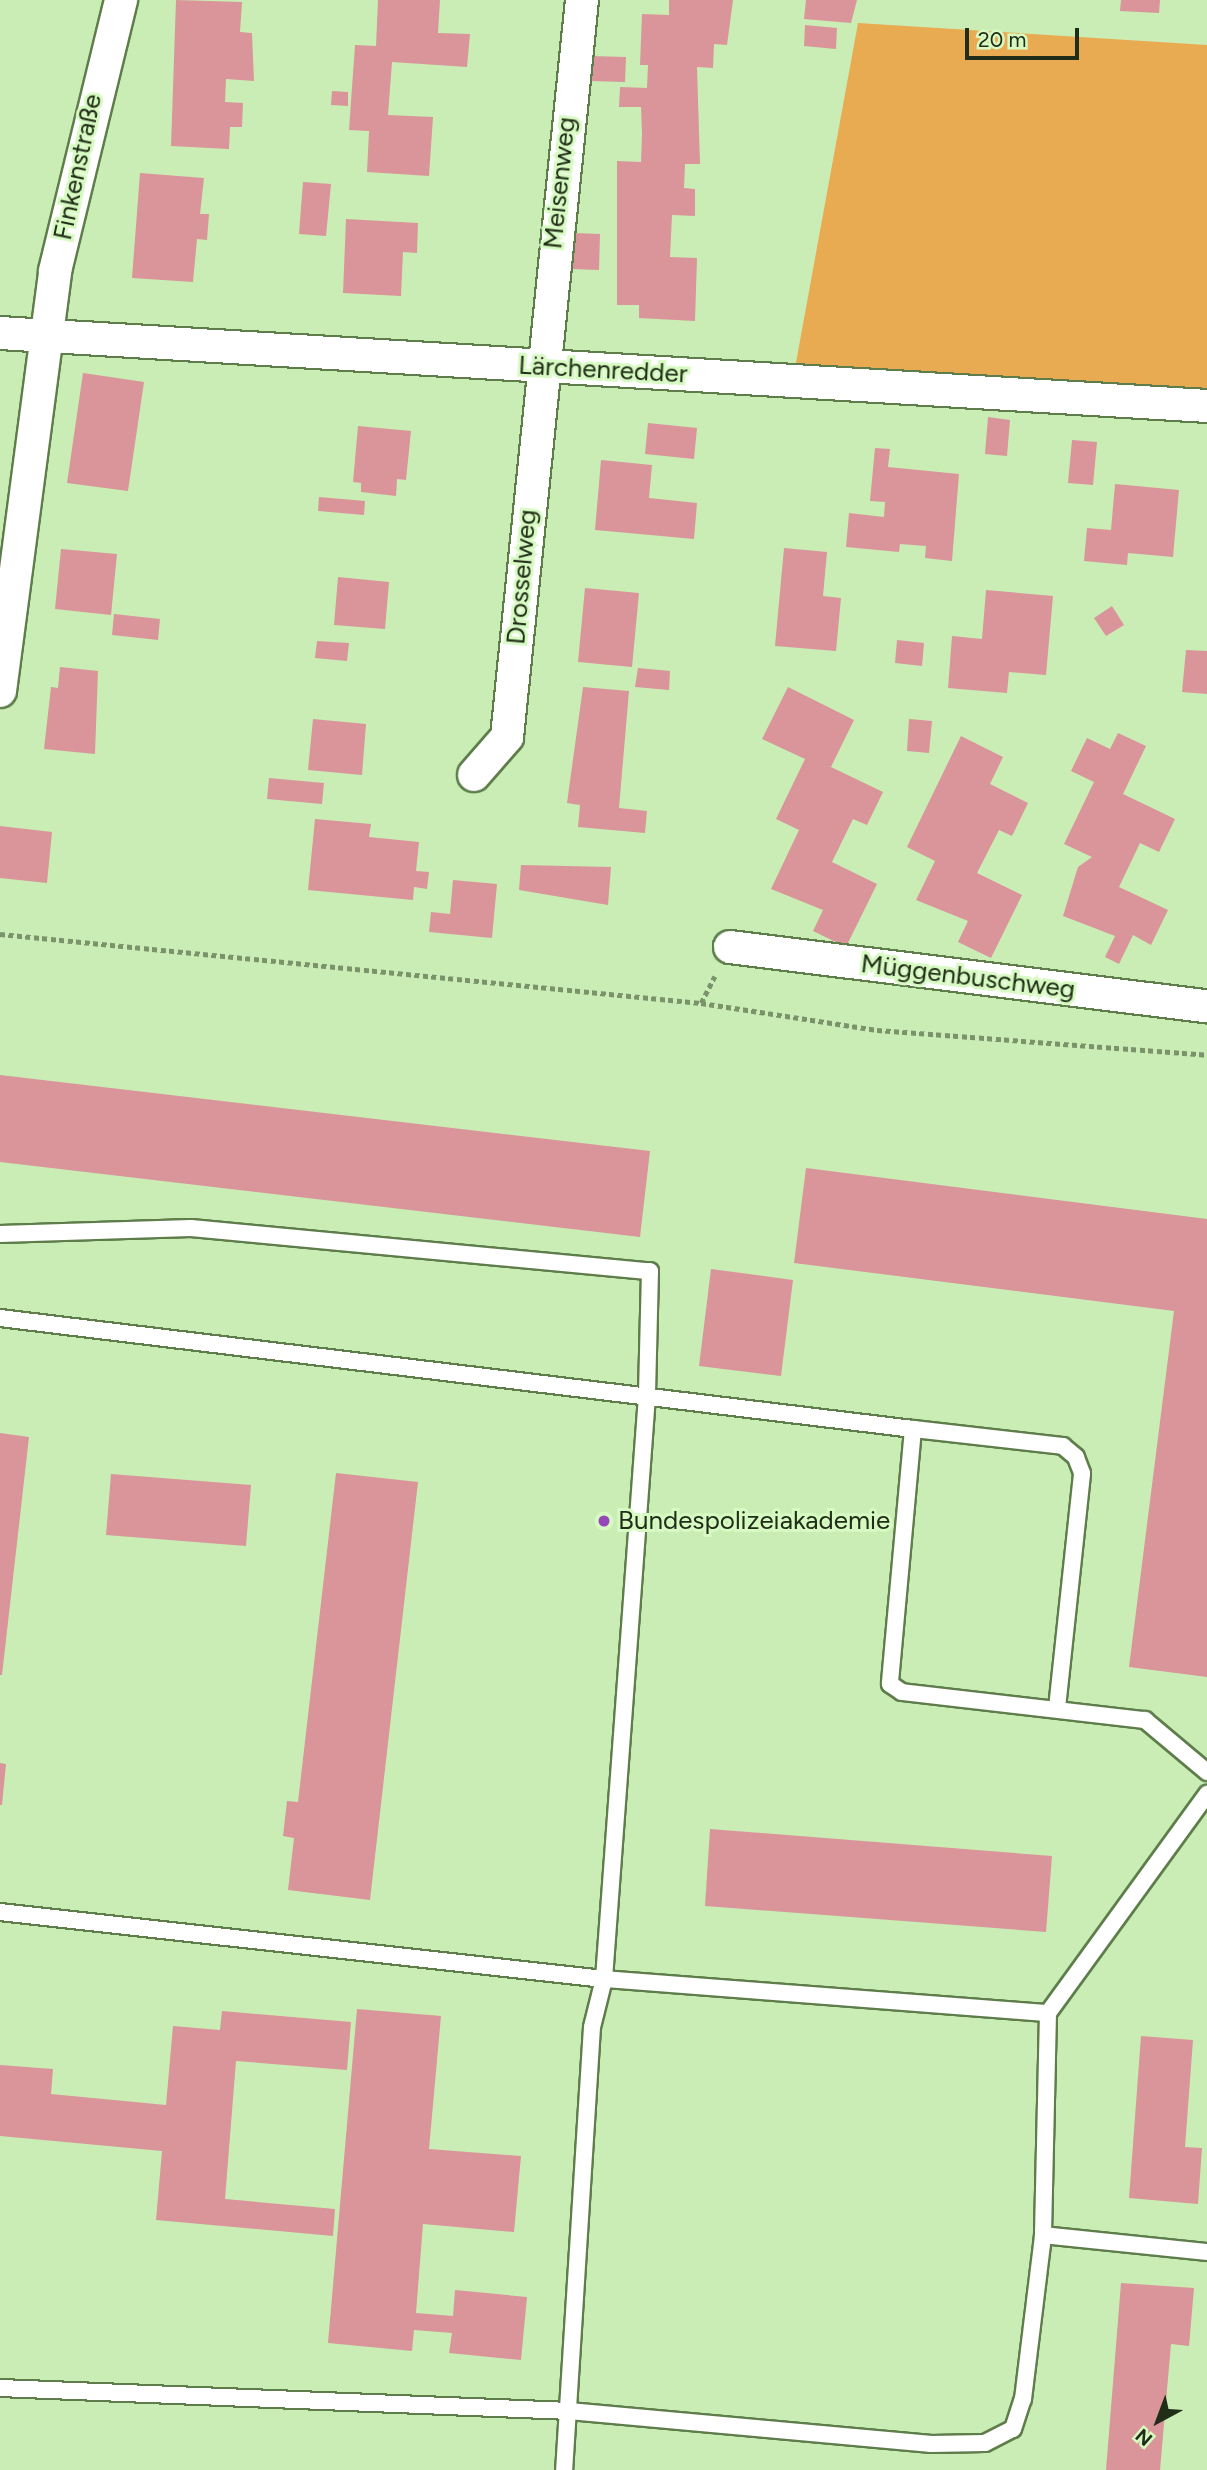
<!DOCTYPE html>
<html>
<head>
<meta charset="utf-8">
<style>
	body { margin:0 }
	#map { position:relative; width:1207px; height:2470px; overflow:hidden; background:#caedb5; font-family:Figtree,sans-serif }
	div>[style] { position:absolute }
	.green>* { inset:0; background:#e8ab51 }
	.building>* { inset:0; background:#d9959a }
	.path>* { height:4.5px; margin-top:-2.25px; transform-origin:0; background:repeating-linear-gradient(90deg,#7a936b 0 5px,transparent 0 8.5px) }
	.roads { filter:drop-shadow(2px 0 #5e7d4b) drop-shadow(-2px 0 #5e7d4b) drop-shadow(0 2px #5e7d4b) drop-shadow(0 -2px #5e7d4b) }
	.lane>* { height:16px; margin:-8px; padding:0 8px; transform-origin:8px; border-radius:8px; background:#fff }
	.street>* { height:32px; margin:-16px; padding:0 16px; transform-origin:16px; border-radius:16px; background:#fff }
	.dots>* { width:19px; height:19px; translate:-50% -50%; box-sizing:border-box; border:4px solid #d7fac2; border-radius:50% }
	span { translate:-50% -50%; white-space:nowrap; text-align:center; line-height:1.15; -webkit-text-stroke:6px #d7fac2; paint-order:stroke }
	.street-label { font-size:26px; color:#202d18 }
	.poi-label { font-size:26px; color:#202d18 }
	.left { translate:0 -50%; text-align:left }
	.north { position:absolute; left:1123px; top:2386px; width:70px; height:70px; -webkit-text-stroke:5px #d7fac2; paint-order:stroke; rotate:221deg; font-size:19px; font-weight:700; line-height:28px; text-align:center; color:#202d18 }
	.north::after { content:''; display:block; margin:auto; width:24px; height:32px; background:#202d18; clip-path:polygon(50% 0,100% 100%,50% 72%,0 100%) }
	.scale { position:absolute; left:965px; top:28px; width:114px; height:32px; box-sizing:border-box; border:4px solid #202d18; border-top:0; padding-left:9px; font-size:21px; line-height:24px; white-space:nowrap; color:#202d18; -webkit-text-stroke:5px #d7fac2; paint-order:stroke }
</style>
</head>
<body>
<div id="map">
	<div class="green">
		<i style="clip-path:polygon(858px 23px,1207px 45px,1207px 390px,795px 368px)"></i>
	</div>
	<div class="building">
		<i style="clip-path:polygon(176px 0,242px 2px,240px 32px,252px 33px,254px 81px,226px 79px,225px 102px,243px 103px,242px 127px,230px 127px,229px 149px,171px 146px)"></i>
		<i style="clip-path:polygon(378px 0,440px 0,438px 33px,470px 34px,467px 67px,392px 62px,388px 115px,433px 117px,429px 176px,367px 172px,369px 131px,349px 130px,355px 45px,376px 46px)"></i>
		<i style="clip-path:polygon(669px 0,733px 0,727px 45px,714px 44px,713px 68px,697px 67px,700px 164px,685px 164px,684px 188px,695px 189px,695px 216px,672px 215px,670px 257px,697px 258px,695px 321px,639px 318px,639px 305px,617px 305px,617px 161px,641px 162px,642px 134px,641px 107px,619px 107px,620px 87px,647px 88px,648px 65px,640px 65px,642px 14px,669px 15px)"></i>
		<i style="clip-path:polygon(806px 0,857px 0,851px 23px,804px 19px)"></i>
		<i style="clip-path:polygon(1121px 0,1160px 0,1159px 13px,1120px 11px)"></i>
		<i style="clip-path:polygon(805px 25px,837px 28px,836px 49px,804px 46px)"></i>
		<i style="clip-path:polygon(590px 56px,626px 57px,625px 82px,589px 81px)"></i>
		<i style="clip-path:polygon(332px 91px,348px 92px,348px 106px,331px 105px)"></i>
		<i style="clip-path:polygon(140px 173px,204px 178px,200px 214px,209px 214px,207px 240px,197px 239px,193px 282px,132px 278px)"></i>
		<i style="clip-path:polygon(303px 182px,331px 184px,326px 236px,299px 234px)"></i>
		<i style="clip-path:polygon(346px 219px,418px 223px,417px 253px,403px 252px,401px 296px,343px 293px)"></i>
		<i style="clip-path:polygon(573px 233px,600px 234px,599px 270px,572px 269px)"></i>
		<i style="clip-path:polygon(83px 373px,144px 382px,128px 491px,67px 483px)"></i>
		<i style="clip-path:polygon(988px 417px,1010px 420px,1007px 456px,985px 454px)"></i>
		<i style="clip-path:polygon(648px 423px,697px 428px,694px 459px,645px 454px)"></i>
		<i style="clip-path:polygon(358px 426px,411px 431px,406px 480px,397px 479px,396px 496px,361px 492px,361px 483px,353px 482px)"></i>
		<i style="clip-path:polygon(1072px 440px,1097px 442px,1093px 485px,1068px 483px)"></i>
		<i style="clip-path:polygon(875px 448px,890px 449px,888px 467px,959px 474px,952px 561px,925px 558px,926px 546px,900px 544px,899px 552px,846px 547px,849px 513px,884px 517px,885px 502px,870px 501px)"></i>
		<i style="clip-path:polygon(601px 460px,652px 465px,649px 498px,697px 503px,694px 539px,595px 530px)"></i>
		<i style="clip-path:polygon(1115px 484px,1179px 490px,1173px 557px,1128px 553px,1127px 565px,1084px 561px,1087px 528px,1111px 530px)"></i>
		<i style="clip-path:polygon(319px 497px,365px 501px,364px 515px,318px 511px)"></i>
		<i style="clip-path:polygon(784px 548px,827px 552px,823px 596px,841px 598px,836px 651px,775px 646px)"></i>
		<i style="clip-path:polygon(61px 549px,117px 554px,111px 615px,55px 609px)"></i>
		<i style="clip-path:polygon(338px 577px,389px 582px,385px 629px,334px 625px)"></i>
		<i style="clip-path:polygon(585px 588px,639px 593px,632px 667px,578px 662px)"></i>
		<i style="clip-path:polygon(986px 590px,1053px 596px,1046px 675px,1009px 672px,1007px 693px,948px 688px,952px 636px,982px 639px)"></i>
		<i style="clip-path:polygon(1112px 606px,1124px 625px,1106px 636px,1094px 618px)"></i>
		<i style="clip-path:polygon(114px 614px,160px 619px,158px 640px,112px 635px)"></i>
		<i style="clip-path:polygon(897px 640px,924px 643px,922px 666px,895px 663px)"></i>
		<i style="clip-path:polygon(317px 641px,349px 643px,347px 661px,315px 658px)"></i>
		<i style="clip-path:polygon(1186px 650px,1207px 651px,1207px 694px,1182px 692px)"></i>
		<i style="clip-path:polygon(60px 667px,98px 671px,95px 754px,44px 749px,51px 687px,58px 688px)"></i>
		<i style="clip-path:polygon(638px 668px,670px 671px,669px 690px,635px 687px)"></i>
		<i style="clip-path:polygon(583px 687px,629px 691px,619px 808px,647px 811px,645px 833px,578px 827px,580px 805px,567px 803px)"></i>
		<i style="clip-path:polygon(788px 687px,854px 720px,831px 767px,883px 792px,867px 825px,853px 819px,832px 862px,877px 884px,846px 947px,813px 931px,823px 910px,771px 889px,799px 830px,776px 819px,805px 759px,762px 739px)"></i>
		<i style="clip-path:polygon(313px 719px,366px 724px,362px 775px,308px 770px)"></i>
		<i style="clip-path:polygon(909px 719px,932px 721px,929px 753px,907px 751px)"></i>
		<i style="clip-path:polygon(1118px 733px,1146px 746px,1123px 794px,1175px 819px,1159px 852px,1140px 843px,1119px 887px,1168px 910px,1151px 945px,1133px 935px,1119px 964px,1105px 957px,1115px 936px,1063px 916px,1078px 867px,1092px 857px,1064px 844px,1094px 782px,1071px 771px,1087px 738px,1110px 749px)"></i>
		<i style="clip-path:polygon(961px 736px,1003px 757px,990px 784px,1028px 803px,1012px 836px,999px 830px,977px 873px,1022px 895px,991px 958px,958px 942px,968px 921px,916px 900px,935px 861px,907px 847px)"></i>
		<i style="clip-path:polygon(269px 778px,324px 783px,322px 804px,267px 799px)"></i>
		<i style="clip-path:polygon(315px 819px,371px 824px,369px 837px,419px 842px,416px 871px,429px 872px,427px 889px,414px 887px,413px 900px,308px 890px)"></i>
		<i style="clip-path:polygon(0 826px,52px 832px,47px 883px,0 878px)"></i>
		<i style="clip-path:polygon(521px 865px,611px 867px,608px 905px,519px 890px)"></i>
		<i style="clip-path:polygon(453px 880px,497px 884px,492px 938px,429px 932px,431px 912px,450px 914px)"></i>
		<i style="clip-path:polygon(0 1075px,650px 1151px,640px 1237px,0 1162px)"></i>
		<i style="clip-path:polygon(806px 1168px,1207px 1219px,1207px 1677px,1129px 1667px,1174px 1311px,794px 1263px)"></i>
		<i style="clip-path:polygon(711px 1269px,793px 1280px,781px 1376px,699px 1366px)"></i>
		<i style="clip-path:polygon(0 1433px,29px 1437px,2px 1675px,0 1675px)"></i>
		<i style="clip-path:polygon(336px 1473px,418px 1482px,370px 1900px,288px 1890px,294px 1838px,283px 1836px,287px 1801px,298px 1802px)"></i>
		<i style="clip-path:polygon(111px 1474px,251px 1485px,246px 1546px,106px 1535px)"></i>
		<i style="clip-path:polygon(0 1763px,6px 1764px,2px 1805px,0 1805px)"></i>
		<i style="clip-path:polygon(710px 1829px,1052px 1856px,1046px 1932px,705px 1906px)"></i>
		<i style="clip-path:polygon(357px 2009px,441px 2016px,429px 2149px,521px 2156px,514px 2232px,423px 2224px,416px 2313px,453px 2316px,455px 2290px,527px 2297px,521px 2360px,449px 2353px,452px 2333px,414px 2330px,412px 2351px,328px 2343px)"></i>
		<i style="clip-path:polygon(222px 2011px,351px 2022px,347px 2070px,236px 2061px,225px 2199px,335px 2209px,333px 2236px,156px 2220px,162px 2151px,0 2136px,0 2065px,53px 2069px,51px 2094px,166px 2105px,173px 2026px,220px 2030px)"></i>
		<i style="clip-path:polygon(1141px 2036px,1193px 2040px,1185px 2147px,1202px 2148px,1198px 2204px,1129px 2198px)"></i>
		<i style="clip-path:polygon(1121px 2283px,1194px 2288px,1189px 2346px,1171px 2344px,1160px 2470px,1106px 2470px)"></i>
	</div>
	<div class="path">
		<i style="left:0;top:934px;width:704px;rotate:5.62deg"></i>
		<i style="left:701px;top:1003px;width:178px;rotate:8.7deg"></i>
		<i style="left:877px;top:1030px;width:331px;rotate:4.3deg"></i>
		<i style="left:701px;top:1003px;width:30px;rotate:-63deg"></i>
	</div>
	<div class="roads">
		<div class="lane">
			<i style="left:0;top:1234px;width:191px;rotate:-1.8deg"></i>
			<i style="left:191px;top:1228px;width:461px;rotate:5.4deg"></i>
			<i style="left:650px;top:1271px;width:125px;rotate:91.4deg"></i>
			<i style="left:647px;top:1396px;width:585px;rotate:94.22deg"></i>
			<i style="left:604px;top:1979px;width:49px;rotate:104deg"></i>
			<i style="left:592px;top:2027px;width:444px;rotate:93.6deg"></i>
			<i style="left:0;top:1318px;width:920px;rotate:6.93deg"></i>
			<i style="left:1057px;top:1708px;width:236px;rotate:-83.9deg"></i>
			<i style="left:1082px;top:1473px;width:17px;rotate:-111deg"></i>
			<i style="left:1076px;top:1457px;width:17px;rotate:-140deg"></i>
			<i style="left:1063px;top:1446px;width:151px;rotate:-173.5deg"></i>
			<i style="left:913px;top:1429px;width:256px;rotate:95.2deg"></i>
			<i style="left:890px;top:1684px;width:14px;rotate:34deg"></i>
			<i style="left:902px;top:1692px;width:245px;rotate:6.6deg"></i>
			<i style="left:1145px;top:1720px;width:81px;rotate:40deg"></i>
			<i style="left:0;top:1912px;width:608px;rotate:6.33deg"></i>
			<i style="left:604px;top:1979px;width:445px;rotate:4.4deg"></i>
			<i style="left:1048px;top:2013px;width:222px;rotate:91.3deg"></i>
			<i style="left:1043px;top:2235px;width:165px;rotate:5.9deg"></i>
			<i style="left:1048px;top:2013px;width:271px;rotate:-54deg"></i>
			<i style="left:0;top:2388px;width:569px;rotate:2.31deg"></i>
			<i style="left:569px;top:2411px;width:364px;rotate:5.2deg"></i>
			<i style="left:931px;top:2444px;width:54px;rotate:-1.1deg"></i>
			<i style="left:985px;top:2443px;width:31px;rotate:-27deg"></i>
			<i style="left:1013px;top:2429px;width:32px;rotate:-72deg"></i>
			<i style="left:1023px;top:2399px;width:165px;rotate:-83deg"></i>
		</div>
		<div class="street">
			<i style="left:0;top:333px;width:1209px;rotate:3.46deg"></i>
			<i style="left:0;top:691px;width:424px;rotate:-82.5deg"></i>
			<i style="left:55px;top:271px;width:279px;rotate:-76.3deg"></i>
			<i style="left:474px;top:775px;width:50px;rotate:-49deg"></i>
			<i style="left:507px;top:737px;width:741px;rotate:-84.19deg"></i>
			<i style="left:730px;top:947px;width:481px;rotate:7.1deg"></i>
		</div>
	</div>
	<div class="dots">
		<i style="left:604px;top:1521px;background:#9648b9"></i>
	</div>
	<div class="street-label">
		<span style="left:78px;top:167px;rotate:-78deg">Finkenstraße</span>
		<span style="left:560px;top:183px;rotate:-84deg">Meisenweg</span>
		<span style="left:603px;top:370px;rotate:3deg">Lärchenredder</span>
		<span style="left:522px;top:577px;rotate:-85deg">Drosselweg</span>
		<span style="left:968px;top:977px;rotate:7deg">Müggenbuschweg</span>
	</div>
	<div class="poi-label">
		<span class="left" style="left:618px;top:1521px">Bundespolizeiakademie</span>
	</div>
	<div class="north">N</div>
	<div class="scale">20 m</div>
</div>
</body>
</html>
